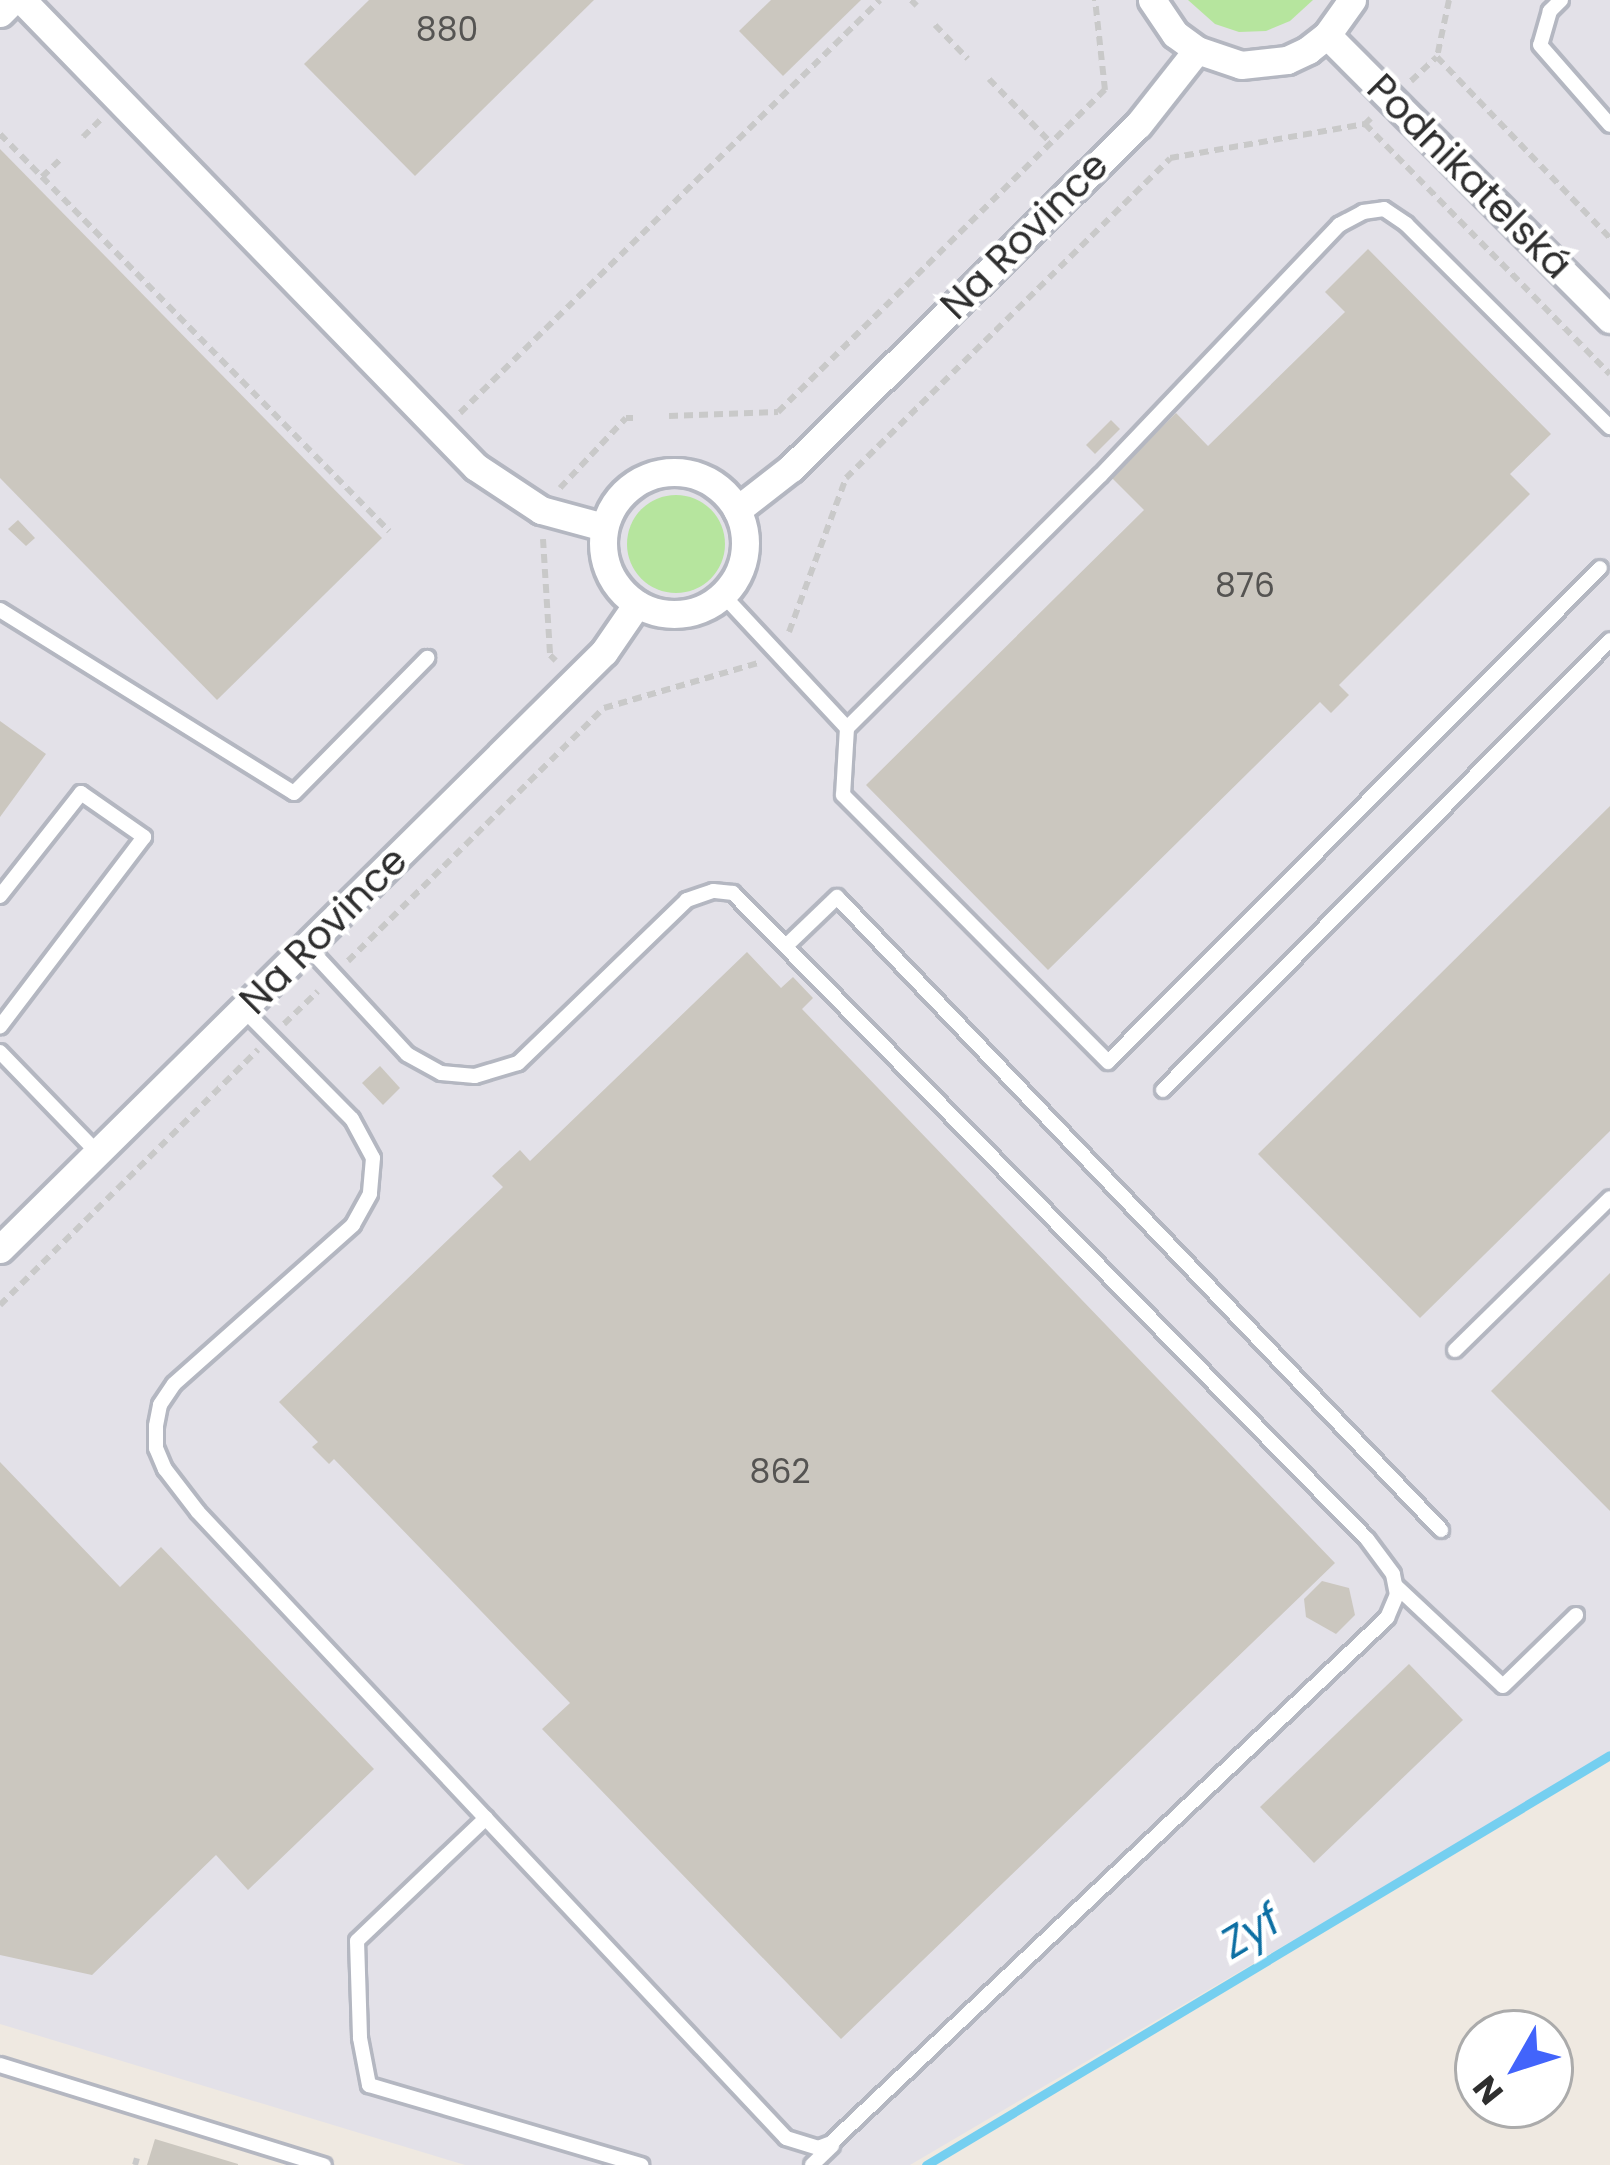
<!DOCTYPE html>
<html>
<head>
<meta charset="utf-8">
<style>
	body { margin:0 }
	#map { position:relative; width:1610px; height:2165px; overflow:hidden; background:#efe9e1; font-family:Poppins,sans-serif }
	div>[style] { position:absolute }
	.industrial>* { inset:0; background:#e3e1e8 }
	.green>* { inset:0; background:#b6e59e }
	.round { border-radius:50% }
	.stream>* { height:9px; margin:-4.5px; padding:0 4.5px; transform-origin:4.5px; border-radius:4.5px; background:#75cff0 }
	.building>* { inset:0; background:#cbc7bf }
	.path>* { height:6px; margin-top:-3px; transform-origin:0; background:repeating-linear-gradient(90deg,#c9c9c9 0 9px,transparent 0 15px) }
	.roads { filter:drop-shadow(3px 0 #b4b7c1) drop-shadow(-3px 0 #b4b7c1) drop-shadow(0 3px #b4b7c1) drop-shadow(0 -3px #b4b7c1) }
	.service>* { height:14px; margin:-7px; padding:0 7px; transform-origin:7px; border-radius:7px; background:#fff }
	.minor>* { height:27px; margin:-13.5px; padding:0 13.5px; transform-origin:13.5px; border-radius:13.5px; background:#fff }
	.minor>.ring { margin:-13.5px; padding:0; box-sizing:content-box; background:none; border:27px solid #fff; border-radius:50% }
	span { translate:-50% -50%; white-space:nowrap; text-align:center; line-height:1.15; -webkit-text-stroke:9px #fff; paint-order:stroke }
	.number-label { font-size:33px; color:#555452 }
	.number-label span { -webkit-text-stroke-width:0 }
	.street-label { font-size:39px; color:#2e2e2e }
	.water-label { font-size:42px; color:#0d6fa3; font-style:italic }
	.north { position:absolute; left:1454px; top:2009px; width:120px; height:120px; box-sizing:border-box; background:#fff; border:3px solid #ababab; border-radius:50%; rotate:231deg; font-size:33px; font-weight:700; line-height:48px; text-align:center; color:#2e2e2e }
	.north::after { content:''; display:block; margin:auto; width:42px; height:54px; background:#4264fb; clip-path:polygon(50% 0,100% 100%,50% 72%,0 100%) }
</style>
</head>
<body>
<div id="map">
	<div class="industrial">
		<i style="clip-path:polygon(0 0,1610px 0,1610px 1754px,910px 2165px,465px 2165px,0 2024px)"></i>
	</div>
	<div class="green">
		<i style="clip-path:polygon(1188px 0,1313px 0,1290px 21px,1266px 31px,1239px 32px,1215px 24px)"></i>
		<i class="round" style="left:627px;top:495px;width:98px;height:98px"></i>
	</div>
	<div class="stream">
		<i style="left:926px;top:2165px;width:797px;rotate:-30.94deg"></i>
	</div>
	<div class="building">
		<i style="clip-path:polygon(369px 0,594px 0,415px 176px,304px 64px)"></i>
		<i style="clip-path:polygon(771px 0,861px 0,783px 76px,739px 31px)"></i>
		<i style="clip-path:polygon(0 149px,382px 538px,217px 700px,0 478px)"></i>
		<i style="clip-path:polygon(1368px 249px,1551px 434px,1510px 474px,1530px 494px,1339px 685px,1349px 695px,1331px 713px,1320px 702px,1048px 970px,866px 785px,1144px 510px,1111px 477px,1176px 413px,1208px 446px,1345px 312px,1325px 292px)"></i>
		<i style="clip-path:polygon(1111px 420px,1120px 429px,1095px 454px,1086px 445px)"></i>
		<i style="clip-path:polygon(18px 520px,35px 538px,26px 546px,8px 529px)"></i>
		<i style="clip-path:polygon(0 721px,46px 754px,0 817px)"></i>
		<i style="clip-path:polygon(1610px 806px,1610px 1131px,1420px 1318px,1258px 1154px)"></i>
		<i style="clip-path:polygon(747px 952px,781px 988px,793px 977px,813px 998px,802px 1009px,1335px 1563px,841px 2039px,542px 1729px,570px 1703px,334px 1459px,329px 1464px,312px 1447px,318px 1442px,279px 1402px,503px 1187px,492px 1176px,520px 1150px,530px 1161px)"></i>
		<i style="clip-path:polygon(380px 1066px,400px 1088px,383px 1105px,362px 1083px)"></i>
		<i style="clip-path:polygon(1610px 1273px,1610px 1511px,1491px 1391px)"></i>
		<i style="clip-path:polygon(0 1462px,120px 1587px,161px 1547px,374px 1769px,248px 1890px,216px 1855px,92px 1975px,0 1955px)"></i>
		<i style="clip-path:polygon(1322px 1581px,1349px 1588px,1355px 1615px,1336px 1634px,1306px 1617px,1304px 1599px)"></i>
		<i style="clip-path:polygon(1409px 1664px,1463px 1720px,1314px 1863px,1260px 1807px)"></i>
		<i style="clip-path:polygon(155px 2139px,238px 2164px,238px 2165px,147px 2165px)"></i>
	</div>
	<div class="path">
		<i style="left:911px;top:0;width:8px;rotate:45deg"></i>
		<i style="left:1449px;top:0;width:58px;rotate:101.9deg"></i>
		<i style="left:1437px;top:57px;width:250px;rotate:46.3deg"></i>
		<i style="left:935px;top:25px;width:47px;rotate:45.9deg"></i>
		<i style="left:989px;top:79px;width:89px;rotate:45.9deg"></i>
		<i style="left:1411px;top:81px;width:35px;rotate:-43deg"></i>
		<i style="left:1365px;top:124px;width:350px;rotate:45.6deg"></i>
		<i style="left:0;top:134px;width:556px;rotate:45.58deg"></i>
		<i style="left:83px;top:137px;width:24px;rotate:-45deg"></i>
		<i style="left:42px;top:177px;width:29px;rotate:-44deg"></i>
		<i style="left:460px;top:413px;width:589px;rotate:-44.52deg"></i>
		<i style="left:669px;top:416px;width:109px;rotate:-2.1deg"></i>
		<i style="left:778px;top:412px;width:459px;rotate:-44.6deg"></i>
		<i style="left:1105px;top:90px;width:91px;rotate:-96.3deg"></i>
		<i style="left:560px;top:488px;width:96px;rotate:-46.7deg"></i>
		<i style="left:626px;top:418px;width:7px"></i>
		<i style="left:543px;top:539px;width:116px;rotate:86.5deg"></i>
		<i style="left:550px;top:655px;width:8px;rotate:45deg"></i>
		<i style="left:789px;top:632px;width:164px;rotate:-69.7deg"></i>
		<i style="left:846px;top:478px;width:455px;rotate:-44.6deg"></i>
		<i style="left:1170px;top:158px;width:198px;rotate:-9.9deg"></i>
		<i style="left:1365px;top:124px;width:8px;rotate:-45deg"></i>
		<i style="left:348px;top:961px;width:360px;rotate:-44.7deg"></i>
		<i style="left:604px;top:708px;width:160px;rotate:-16.3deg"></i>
		<i style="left:284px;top:1024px;width:47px;rotate:-44.1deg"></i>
		<i style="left:0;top:1305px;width:363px;rotate:-44.7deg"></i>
		<i style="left:135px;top:2165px;width:7px;rotate:-74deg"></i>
	</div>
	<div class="roads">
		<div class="service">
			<i style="left:1561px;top:0;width:16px;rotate:135deg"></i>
			<i style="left:1550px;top:11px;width:35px;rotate:106deg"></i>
			<i style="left:1540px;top:45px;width:106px;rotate:48.8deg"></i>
			<i style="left:723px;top:595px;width:182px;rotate:47deg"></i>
			<i style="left:847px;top:728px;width:67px;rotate:93.4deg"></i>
			<i style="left:843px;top:795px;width:376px;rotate:45.2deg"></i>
			<i style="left:1108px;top:1062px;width:697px;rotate:-45.12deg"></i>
			<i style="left:0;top:610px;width:346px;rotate:31.9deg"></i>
			<i style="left:294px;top:793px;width:190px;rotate:-45.4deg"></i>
			<i style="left:847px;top:728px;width:357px;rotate:-44.9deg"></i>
			<i style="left:1100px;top:476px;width:347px;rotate:-46.4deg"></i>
			<i style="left:1339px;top:225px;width:27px;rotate:-28deg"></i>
			<i style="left:1363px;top:212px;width:21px;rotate:-8deg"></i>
			<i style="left:1384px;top:209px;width:27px;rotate:34deg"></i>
			<i style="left:1406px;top:224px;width:288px;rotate:44.9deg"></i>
			<i style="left:0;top:896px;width:131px;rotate:-51.8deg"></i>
			<i style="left:81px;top:793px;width:77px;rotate:34.9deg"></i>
			<i style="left:144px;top:837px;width:238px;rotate:127.2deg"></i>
			<i style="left:788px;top:944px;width:68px;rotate:-43.8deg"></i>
			<i style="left:837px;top:897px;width:875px;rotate:46.34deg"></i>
			<i style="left:244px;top:1010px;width:153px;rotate:45.3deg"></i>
			<i style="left:352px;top:1119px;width:44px;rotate:61.7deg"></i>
			<i style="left:373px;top:1158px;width:36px;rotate:95deg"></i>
			<i style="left:370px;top:1194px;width:35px;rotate:119deg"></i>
			<i style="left:353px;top:1225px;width:239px;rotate:138.4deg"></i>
			<i style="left:174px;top:1384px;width:25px;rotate:124deg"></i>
			<i style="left:160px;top:1405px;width:21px;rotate:101deg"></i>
			<i style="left:156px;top:1426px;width:22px;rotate:90deg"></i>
			<i style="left:156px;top:1448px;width:23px;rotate:67deg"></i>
			<i style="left:165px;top:1469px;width:54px;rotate:52.5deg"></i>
			<i style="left:198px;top:1512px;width:859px;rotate:46.79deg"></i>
			<i style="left:786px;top:2138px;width:34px;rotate:17deg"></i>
			<i style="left:818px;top:2148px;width:14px;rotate:-21deg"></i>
			<i style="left:831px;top:2143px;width:765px;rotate:-43.36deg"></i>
			<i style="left:1387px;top:1618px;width:25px;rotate:-67deg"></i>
			<i style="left:1397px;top:1595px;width:21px;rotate:-101deg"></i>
			<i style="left:1393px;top:1574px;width:44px;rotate:-126.6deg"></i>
			<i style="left:1367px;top:1539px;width:905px;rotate:-134.46deg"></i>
			<i style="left:733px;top:893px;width:20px;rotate:-174deg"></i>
			<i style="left:713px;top:891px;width:28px;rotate:161deg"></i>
			<i style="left:687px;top:900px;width:235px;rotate:136deg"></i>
			<i style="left:518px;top:1063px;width:45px;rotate:163.2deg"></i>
			<i style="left:475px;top:1076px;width:34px;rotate:-175deg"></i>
			<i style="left:441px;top:1073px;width:39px;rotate:-151deg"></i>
			<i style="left:407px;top:1054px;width:146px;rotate:-132.8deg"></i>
			<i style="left:0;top:1052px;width:141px;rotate:45.9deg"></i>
			<i style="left:1163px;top:1090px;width:634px;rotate:-45.19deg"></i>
			<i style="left:1455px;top:1350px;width:217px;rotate:-44.4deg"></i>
			<i style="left:1396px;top:1586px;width:146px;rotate:43.1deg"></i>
			<i style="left:1503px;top:1686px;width:102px;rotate:-44.2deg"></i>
			<i style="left:486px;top:1818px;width:178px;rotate:136.4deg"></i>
			<i style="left:357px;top:1941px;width:97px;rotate:88.2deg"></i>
			<i style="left:360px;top:2038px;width:48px;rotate:79.2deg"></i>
			<i style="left:369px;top:2085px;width:284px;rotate:16.4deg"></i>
			<i style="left:0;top:2065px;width:339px;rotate:17.2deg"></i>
			<i style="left:812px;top:2165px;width:28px;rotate:-44deg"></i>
		</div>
		<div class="minor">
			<i style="left:22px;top:0;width:651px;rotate:45.81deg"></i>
			<i style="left:476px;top:467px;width:78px;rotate:33.5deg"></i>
			<i style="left:541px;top:510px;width:65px;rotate:15.1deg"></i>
			<i style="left:1152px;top:0;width:41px;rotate:55.9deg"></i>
			<i style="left:1175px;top:34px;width:27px;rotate:36deg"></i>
			<i style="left:1197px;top:50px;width:46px;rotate:18.8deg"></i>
			<i style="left:1241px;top:65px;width:46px;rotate:-6.2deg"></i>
			<i style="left:1287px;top:60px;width:23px;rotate:-25deg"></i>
			<i style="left:1308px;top:50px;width:24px;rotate:-38deg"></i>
			<i style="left:1327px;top:35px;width:43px;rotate:-54.5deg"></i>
			<i style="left:0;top:13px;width:18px;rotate:-45deg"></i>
			<i style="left:1327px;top:35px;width:401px;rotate:45.1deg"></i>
			<i class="ring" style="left:603px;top:472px;width:115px;height:115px"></i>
			<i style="left:737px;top:510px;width:68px;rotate:-37.9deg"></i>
			<i style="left:791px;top:468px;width:488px;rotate:-44.7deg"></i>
			<i style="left:1138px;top:125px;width:95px;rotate:-51.8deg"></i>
			<i style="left:0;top:1249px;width:849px;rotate:-44.67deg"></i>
			<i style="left:604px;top:652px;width:58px;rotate:-55.5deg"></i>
		</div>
	</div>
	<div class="number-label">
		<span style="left:447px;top:30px">880</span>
		<span style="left:1245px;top:586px">876</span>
		<span style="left:780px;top:1472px">862</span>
	</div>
	<div class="street-label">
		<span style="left:1469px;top:177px;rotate:45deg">Podnikatelská</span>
		<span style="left:1025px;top:236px;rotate:-45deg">Na Rovince</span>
		<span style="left:324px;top:931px;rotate:-45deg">Na Rovince</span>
	</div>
	<div class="water-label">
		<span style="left:1251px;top:1932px;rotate:-31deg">Zyf</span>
	</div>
	<div class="north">N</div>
</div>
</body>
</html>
